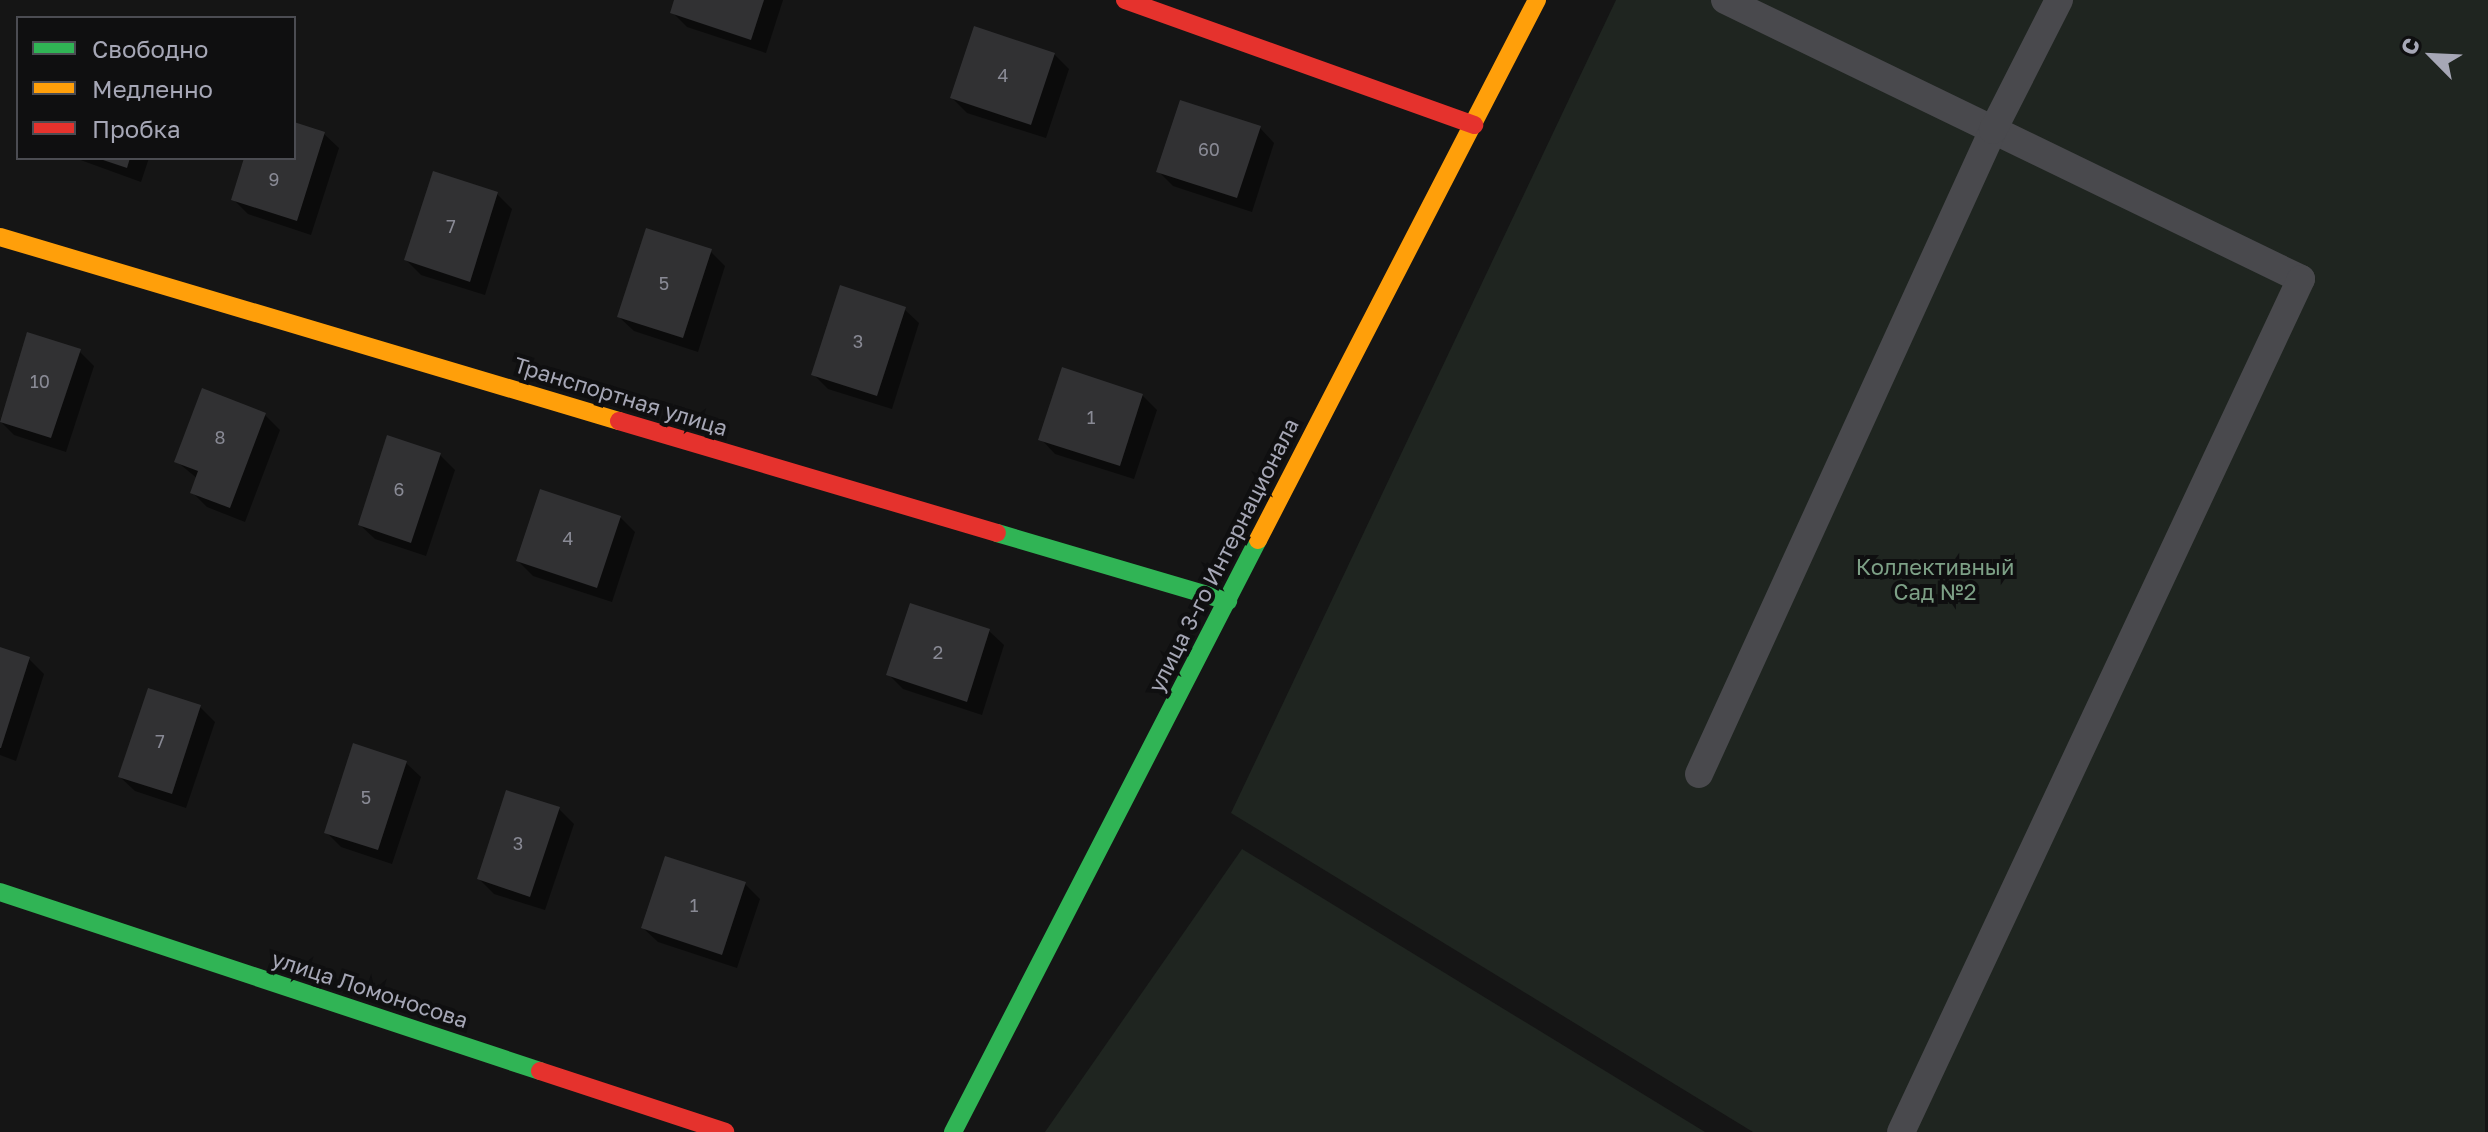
<!DOCTYPE html>
<html>
<head>
<meta charset="utf-8">
<style>
	body { margin:0 }
	#map { position:relative; width:2488px; height:1132px; overflow:hidden; background:#151515; font-family:"Golos Text",sans-serif }
	div>[style] { position:absolute }
	.green>* { inset:0; background:#1f2520 }
	.shadow>* { inset:0; background:#0007 }
	.building>* { inset:0; background:#313133 }
	.lane>* { height:28px; margin:-14px; padding:0 14px; transform-origin:14px; border-radius:14px; background:#49494d }
	.fast>* { height:18px; margin:-9px; padding:0 9px; transform-origin:9px; border-radius:9px; background:#30b455 }
	.slow>* { height:18px; margin:-9px; padding:0 9px; transform-origin:9px; border-radius:9px; background:#ff9f0a }
	.jam>* { height:18px; margin:-9px; padding:0 9px; transform-origin:9px; border-radius:9px; background:#e5322d }
	span { translate:-50% -50%; white-space:nowrap; text-align:center; line-height:1.15; -webkit-text-stroke:8px #0f0f10; paint-order:stroke }
	.number-label { font-size:18px; color:#898a95 }
	.number-label span { -webkit-text-stroke-width:0 }
	.street-label { font-size:22px; color:#a6a7b6 }
	.park-label { font-size:22px; color:#7da086 }
	.legend { position:absolute; left:16px; top:16px; width:280px; height:144px; box-sizing:border-box; background:#0f0f10; border:2px solid #4b4c52; margin:0; padding:10px 14px; list-style:none; font-size:24px; color:#a6a7b6 }
	.legend li { display:flex; align-items:center; gap:16px; height:40px }
	.legend b { width:40px; border:2px solid #4b4c52 }
	.north { position:absolute; left:2392px; top:16px; width:80px; height:80px; -webkit-text-stroke:6px #0f0f10; paint-order:stroke; rotate:294deg; font-size:22px; font-weight:700; line-height:32px; text-align:center; color:#a6a7b6 }
	.north::after { content:''; display:block; margin:auto; width:28px; height:36px; background:#a6a7b6; clip-path:polygon(50% 0,100% 100%,50% 72%,0 100%) }
</style>
</head>
<body>
<div id="map">
	<div class="green">
		<i style="clip-path:polygon(1616px 0,2488px 0,2485px 1132px,1753px 1132px,1231px 813px)"></i>
		<i style="clip-path:polygon(1242px 849px,1705px 1132px,1045px 1132px)"></i>
	</div>
	<div class="shadow">
		<i style="clip-path:polygon(676px 0,783px 0,766px 53px,687px 27px,672px 12px)"></i>
		<i style="clip-path:polygon(1054px 54px,1069px 69px,1046px 138px,967px 113px,952px 98px)"></i>
		<i style="clip-path:polygon(294px 124px,324px 134px,339px 148px,311px 235px,248px 214px,233px 199px,246px 158px,294px 158px)"></i>
		<i style="clip-path:polygon(1260px 128px,1274px 143px,1252px 212px,1173px 186px,1159px 172px)"></i>
		<i style="clip-path:polygon(75px 158px,149px 158px,141px 182px)"></i>
		<i style="clip-path:polygon(434px 173px,497px 194px,512px 209px,485px 295px,421px 275px,406px 260px)"></i>
		<i style="clip-path:polygon(710px 251px,725px 266px,698px 352px,634px 331px,619px 317px)"></i>
		<i style="clip-path:polygon(904px 309px,919px 323px,892px 409px,828px 389px,813px 374px)"></i>
		<i style="clip-path:polygon(28px 334px,79px 351px,94px 366px,66px 452px,14px 435px,0 421px)"></i>
		<i style="clip-path:polygon(1142px 395px,1157px 410px,1134px 479px,1055px 454px,1041px 439px)"></i>
		<i style="clip-path:polygon(265px 415px,280px 430px,245px 522px,207px 507px,192px 492px,198px 479px,176px 461px)"></i>
		<i style="clip-path:polygon(440px 455px,455px 470px,426px 556px,375px 539px,360px 525px)"></i>
		<i style="clip-path:polygon(620px 517px,635px 532px,612px 602px,533px 576px,518px 561px)"></i>
		<i style="clip-path:polygon(989px 631px,1004px 645px,982px 715px,903px 689px,888px 674px)"></i>
		<i style="clip-path:polygon(0 649px,29px 659px,44px 674px,16px 761px,0 755px)"></i>
		<i style="clip-path:polygon(200px 707px,215px 722px,186px 808px,135px 791px,120px 777px)"></i>
		<i style="clip-path:polygon(406px 763px,421px 777px,392px 864px,341px 847px,326px 832px)"></i>
		<i style="clip-path:polygon(559px 809px,574px 824px,545px 910px,494px 894px,479px 879px)"></i>
		<i style="clip-path:polygon(745px 884px,760px 899px,737px 968px,658px 942px,643px 928px)"></i>
	</div>
	<div class="building">
		<i style="clip-path:polygon(674px 0,764px 0,751px 40px,670px 13px)"></i>
		<i style="clip-path:polygon(974px 26px,1055px 53px,1031px 125px,950px 98px)"></i>
		<i style="clip-path:polygon(1180px 100px,1261px 126px,1237px 198px,1156px 172px)"></i>
		<i style="clip-path:polygon(294px 122px,325px 132px,297px 221px,231px 200px,244px 158px,294px 158px)"></i>
		<i style="clip-path:polygon(97px 158px,130px 158px,127px 168px)"></i>
		<i style="clip-path:polygon(433px 171px,498px 192px,470px 282px,404px 260px)"></i>
		<i style="clip-path:polygon(646px 228px,712px 249px,683px 338px,617px 317px)"></i>
		<i style="clip-path:polygon(840px 285px,906px 307px,877px 396px,811px 375px)"></i>
		<i style="clip-path:polygon(27px 332px,81px 349px,51px 438px,0 422px)"></i>
		<i style="clip-path:polygon(1062px 367px,1143px 394px,1120px 466px,1038px 440px)"></i>
		<i style="clip-path:polygon(202px 388px,266px 413px,230px 508px,190px 493px,198px 471px,174px 462px)"></i>
		<i style="clip-path:polygon(387px 435px,441px 453px,411px 543px,358px 525px)"></i>
		<i style="clip-path:polygon(540px 489px,621px 516px,597px 588px,516px 561px)"></i>
		<i style="clip-path:polygon(910px 603px,990px 629px,967px 702px,886px 675px)"></i>
		<i style="clip-path:polygon(0 647px,30px 657px,1px 748px,0 748px)"></i>
		<i style="clip-path:polygon(148px 688px,201px 705px,172px 794px,118px 777px)"></i>
		<i style="clip-path:polygon(353px 743px,407px 761px,378px 850px,324px 833px)"></i>
		<i style="clip-path:polygon(506px 790px,560px 807px,530px 897px,477px 879px)"></i>
		<i style="clip-path:polygon(665px 856px,746px 882px,722px 955px,641px 928px)"></i>
	</div>
	<div class="lane">
		<i style="left:1725px;top:0;width:640px;rotate:25.84deg"></i>
		<i style="left:2301px;top:279px;width:942px;rotate:115.12deg"></i>
		<i style="left:1699px;top:774px;width:708px;rotate:-65.46deg"></i>
		<i style="left:1993px;top:130px;width:146px;rotate:-63.1deg"></i>
	</div>
	<div class="fast">
		<i style="left:997px;top:533px;width:241px;rotate:16.4deg"></i>
		<i style="left:0;top:892px;width:569px;rotate:18.34deg"></i>
		<i style="left:953px;top:1132px;width:666px;rotate:-62.74deg"></i>
	</div>
	<div class="slow">
		<i style="left:0;top:237px;width:646px;rotate:16.55deg"></i>
		<i style="left:1258px;top:540px;width:608px;rotate:-62.68deg"></i>
	</div>
	<div class="jam">
		<i style="left:1125px;top:0;width:371px;rotate:19.7deg"></i>
		<i style="left:619px;top:421px;width:394px;rotate:16.5deg"></i>
		<i style="left:540px;top:1071px;width:195px;rotate:18.2deg"></i>
	</div>
	<div class="number-label">
		<span style="left:1003px;top:75px">4</span>
		<span style="left:1209px;top:149px">60</span>
		<span style="left:274px;top:179px">9</span>
		<span style="left:451px;top:226px">7</span>
		<span style="left:664px;top:283px">5</span>
		<span style="left:858px;top:341px">3</span>
		<span style="left:40px;top:381px">10</span>
		<span style="left:1091px;top:417px">1</span>
		<span style="left:220px;top:437px">8</span>
		<span style="left:399px;top:489px">6</span>
		<span style="left:568px;top:538px">4</span>
		<span style="left:938px;top:652px">2</span>
		<span style="left:160px;top:741px">7</span>
		<span style="left:366px;top:797px">5</span>
		<span style="left:518px;top:843px">3</span>
		<span style="left:694px;top:905px">1</span>
	</div>
	<div class="street-label">
		<span style="left:621px;top:396px;rotate:17deg">Транспортная улица</span>
		<span style="left:1223px;top:555px;rotate:-63deg">улица 3-го Интернационала</span>
		<span style="left:370px;top:989px;rotate:18deg">улица Ломоносова</span>
	</div>
	<div class="park-label">
		<span style="left:1935px;top:579px">Коллективный<br>Сад №2</span>
	</div>
	<ul class="legend">
	<li><b style="height:10px;background:#30b455"></b>Свободно</li>
	<li><b style="height:10px;background:#ff9f0a"></b>Медленно</li>
	<li><b style="height:10px;background:#e5322d"></b>Пробка</li>
	</ul>
	<div class="north">С</div>
</div>
</body>
</html>
